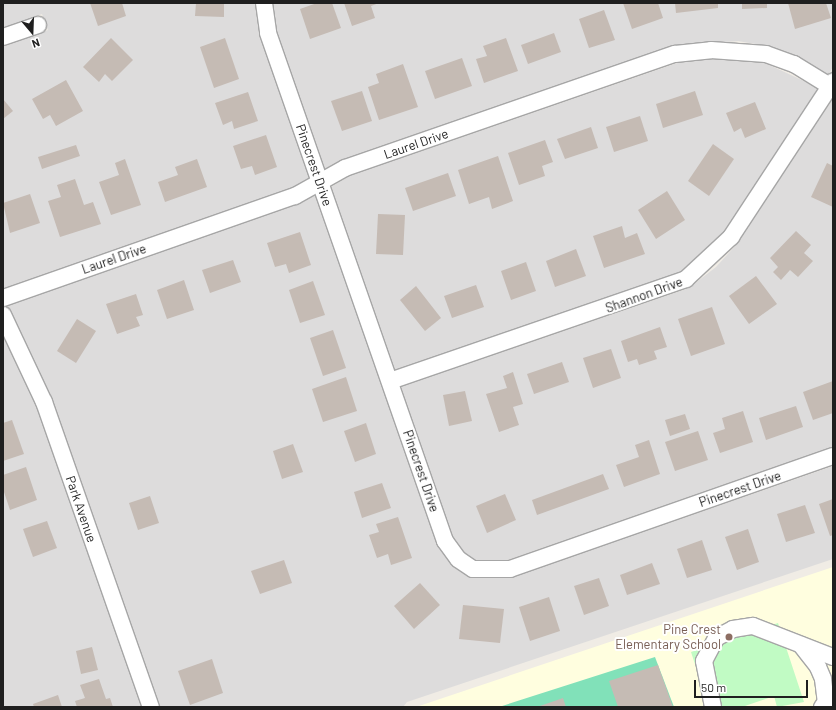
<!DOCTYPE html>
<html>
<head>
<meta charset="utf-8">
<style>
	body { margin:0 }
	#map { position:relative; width:836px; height:710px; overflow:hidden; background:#f0ece5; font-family:Barlow,sans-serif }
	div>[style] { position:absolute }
	.residential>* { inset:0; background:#dddcdc }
	.education>* { inset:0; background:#fffedf }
	.park>* { inset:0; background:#c1fbc4 }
	.pitch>* { inset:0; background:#81e1b9 }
	.building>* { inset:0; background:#c5bbb4 }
	.roads { filter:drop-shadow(1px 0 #a6a6a6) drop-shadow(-1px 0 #a6a6a6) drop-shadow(0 1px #a6a6a6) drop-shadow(0 -1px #a6a6a6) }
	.minor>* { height:16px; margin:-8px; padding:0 8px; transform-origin:8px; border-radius:8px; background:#fff }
	.dots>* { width:11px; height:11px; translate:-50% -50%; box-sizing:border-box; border:2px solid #fff; border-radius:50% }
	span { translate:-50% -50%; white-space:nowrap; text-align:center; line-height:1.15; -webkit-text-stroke:4px #fff; paint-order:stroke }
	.street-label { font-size:13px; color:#1f1f1f }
	.education-label { font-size:13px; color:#785e54 }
	.right { translate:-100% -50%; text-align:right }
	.frame { position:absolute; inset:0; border:4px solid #1f1f1f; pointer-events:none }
	.north { position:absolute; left:12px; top:12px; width:40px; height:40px; -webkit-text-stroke:3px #fff; paint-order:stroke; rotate:161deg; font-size:11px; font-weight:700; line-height:16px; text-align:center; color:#1f1f1f }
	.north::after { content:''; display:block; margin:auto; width:14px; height:18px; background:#1f1f1f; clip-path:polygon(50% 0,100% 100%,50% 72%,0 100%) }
	.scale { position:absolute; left:694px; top:680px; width:114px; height:18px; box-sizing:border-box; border:2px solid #1f1f1f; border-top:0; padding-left:5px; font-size:12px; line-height:14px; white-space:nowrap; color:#1f1f1f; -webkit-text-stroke:3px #fff; paint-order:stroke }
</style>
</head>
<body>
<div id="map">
	<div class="residential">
		<i style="clip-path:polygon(3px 3px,256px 3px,260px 35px,311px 177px,292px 188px,3px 289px,3px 47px,48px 30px,42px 14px,3px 28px)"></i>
		<i style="clip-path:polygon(273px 3px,833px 3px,833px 67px,828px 75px,797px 57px,767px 46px,738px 41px,674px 46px,343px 160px,325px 170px,275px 30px)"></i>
		<i style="clip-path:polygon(712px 59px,765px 63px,819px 88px,725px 231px,704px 254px,682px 272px,652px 284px,394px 370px,331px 187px,349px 176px,677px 63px)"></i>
		<i style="clip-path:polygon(833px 98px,833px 447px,508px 560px,475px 561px,463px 553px,452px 537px,400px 387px,689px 288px,716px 267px,738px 243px)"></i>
		<i style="clip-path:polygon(317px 194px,437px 543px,454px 567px,473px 578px,513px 577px,833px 466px,833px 559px,407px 702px,403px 707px,159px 707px,54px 406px,7px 306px,298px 204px)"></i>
		<i style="clip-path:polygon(3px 333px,37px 405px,142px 707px,3px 707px)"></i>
	</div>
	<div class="education">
		<i style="clip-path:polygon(833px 567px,833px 707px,416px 707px)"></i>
	</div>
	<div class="park">
		<i style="clip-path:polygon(778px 623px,804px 702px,777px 707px,774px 696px,742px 707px,709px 707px,691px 652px)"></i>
	</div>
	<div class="pitch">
		<i style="clip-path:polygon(655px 657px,674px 707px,499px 707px)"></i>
	</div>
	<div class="building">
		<i style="clip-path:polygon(90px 3px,122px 3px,126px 16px,98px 26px)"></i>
		<i style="clip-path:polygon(196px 3px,224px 3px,224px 17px,195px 16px)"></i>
		<i style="clip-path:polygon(317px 3px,332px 3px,341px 28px,310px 39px,300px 9px)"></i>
		<i style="clip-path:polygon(344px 3px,379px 3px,371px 6px,375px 18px,352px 26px)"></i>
		<i style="clip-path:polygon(623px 3px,658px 3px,663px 18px,632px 29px)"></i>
		<i style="clip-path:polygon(675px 3px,718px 3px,718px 8px,676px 13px)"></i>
		<i style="clip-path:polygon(742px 3px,767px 3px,767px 8px,742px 9px)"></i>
		<i style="clip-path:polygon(788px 3px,826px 3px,831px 18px,795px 29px)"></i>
		<i style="clip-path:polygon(604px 10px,615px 40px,589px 48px,579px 19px)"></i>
		<i style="clip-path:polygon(554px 33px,561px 52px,528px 64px,521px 45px)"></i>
		<i style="clip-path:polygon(111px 38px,133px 60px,112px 81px,105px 74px,99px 82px,83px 67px)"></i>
		<i style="clip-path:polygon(225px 38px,239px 79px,214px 88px,200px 47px)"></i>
		<i style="clip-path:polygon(506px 38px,518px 71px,484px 83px,476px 59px,487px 56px,483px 46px)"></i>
		<i style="clip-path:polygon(462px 58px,472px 86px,435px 99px,425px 71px)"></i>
		<i style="clip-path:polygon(403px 64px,418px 107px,379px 120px,368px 87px,379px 83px,376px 74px)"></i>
		<i style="clip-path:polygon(66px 80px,83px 111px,56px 126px,50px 115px,43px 119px,32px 99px)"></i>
		<i style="clip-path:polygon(362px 91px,372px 121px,342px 131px,331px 101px)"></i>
		<i style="clip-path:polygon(695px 91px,703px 115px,663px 128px,656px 104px)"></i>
		<i style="clip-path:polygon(248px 92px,258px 121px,234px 129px,232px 121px,223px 125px,215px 103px)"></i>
		<i style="clip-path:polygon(3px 99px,13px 111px,3px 119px)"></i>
		<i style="clip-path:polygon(755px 102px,766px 129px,745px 138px,741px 128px,734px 132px,726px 113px)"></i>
		<i style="clip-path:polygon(640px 116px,648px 141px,614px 152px,606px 127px)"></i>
		<i style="clip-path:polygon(591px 127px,598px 148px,565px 159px,557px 139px)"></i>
		<i style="clip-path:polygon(266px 135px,277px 167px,255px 175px,252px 166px,241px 169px,233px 146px)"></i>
		<i style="clip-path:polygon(545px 140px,553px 162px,542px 166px,545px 176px,519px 185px,508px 153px)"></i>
		<i style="clip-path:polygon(713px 144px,734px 159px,709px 196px,688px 181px)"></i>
		<i style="clip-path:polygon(76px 145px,80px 156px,42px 169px,38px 157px)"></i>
		<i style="clip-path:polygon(498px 156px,513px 201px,492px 209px,489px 197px,469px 204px,458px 170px)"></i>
		<i style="clip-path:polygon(125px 159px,141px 205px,111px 215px,99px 182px,119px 175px,115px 163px)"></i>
		<i style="clip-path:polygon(197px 159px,207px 187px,165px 202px,158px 182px,178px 175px,175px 167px)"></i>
		<i style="clip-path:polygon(827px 163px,833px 166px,833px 207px,811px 197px)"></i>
		<i style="clip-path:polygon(448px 173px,456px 196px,413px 211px,405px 188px)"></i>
		<i style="clip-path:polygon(75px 179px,84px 205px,93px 202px,101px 224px,60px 237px,48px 201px,61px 197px,57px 185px)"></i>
		<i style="clip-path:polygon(667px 191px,685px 220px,656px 239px,638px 210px)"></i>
		<i style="clip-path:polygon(30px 194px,40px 223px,10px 233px,3px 203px)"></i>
		<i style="clip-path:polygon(378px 214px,405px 215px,403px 255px,376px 254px)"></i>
		<i style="clip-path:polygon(622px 226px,625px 238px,637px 233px,645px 254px,604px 268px,593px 236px)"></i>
		<i style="clip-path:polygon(796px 231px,811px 245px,804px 253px,813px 261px,798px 277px,790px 270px,781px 280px,773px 272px,778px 267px,770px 258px)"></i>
		<i style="clip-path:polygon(300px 232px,311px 265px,289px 273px,286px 264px,275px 267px,267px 243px)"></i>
		<i style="clip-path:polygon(576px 249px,586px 276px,555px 287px,546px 261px)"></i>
		<i style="clip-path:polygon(233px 260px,241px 282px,210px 293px,202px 270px)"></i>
		<i style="clip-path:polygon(526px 262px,536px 291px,511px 300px,501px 271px)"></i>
		<i style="clip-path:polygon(756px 276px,777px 304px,749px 324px,729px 296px)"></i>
		<i style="clip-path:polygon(184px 280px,194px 310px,167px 319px,157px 290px)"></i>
		<i style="clip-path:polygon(313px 281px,325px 315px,300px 323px,289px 290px)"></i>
		<i style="clip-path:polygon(476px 285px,484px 307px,452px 318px,444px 296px)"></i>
		<i style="clip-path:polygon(416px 286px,441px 318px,425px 331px,400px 300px)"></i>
		<i style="clip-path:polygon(136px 294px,143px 315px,136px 317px,140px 326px,117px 334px,106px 304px)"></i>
		<i style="clip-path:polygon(712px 307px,725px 344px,691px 356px,678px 319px)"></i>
		<i style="clip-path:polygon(77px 319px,96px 331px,76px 363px,57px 351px)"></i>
		<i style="clip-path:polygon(660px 327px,667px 347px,654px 351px,657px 359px,639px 365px,637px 359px,628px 362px,621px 341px)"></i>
		<i style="clip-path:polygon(333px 330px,346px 368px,323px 376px,310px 338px)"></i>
		<i style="clip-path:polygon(611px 349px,621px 378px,593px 388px,583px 358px)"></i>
		<i style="clip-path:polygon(562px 362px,569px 382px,534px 394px,527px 374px)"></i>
		<i style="clip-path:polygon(513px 372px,523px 404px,513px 407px,519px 425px,499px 432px,486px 394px,507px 388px,503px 376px)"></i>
		<i style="clip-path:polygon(346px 377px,357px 411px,323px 422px,312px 389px)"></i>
		<i style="clip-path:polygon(833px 381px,833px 413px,813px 420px,803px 392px)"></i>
		<i style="clip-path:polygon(465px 391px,472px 421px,449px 426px,443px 395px)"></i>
		<i style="clip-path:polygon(796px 406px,803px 427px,766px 440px,759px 418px)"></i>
		<i style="clip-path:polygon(743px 411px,753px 442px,720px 453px,713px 433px,725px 429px,722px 418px)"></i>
		<i style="clip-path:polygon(685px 414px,690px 429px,670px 436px,665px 420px)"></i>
		<i style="clip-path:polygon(12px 420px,24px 454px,3px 461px,3px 423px)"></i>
		<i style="clip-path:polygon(366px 423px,376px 454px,355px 462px,344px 431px)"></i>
		<i style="clip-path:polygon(698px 431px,708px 460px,675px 471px,665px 442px)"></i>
		<i style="clip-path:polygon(649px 440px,660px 474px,624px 487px,616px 465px,639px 457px,635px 445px)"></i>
		<i style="clip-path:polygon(293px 444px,303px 472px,282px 479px,273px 451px)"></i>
		<i style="clip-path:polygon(26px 467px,37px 500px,10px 510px,3px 489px,3px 475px)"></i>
		<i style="clip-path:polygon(603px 474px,609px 489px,537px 515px,532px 500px)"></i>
		<i style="clip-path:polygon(382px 483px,391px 508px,362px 518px,354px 492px)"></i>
		<i style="clip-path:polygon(505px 494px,516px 520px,487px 533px,476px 506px)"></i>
		<i style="clip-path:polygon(150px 496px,159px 523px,138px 530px,129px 503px)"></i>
		<i style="clip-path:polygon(833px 499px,833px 535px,830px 536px,819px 504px)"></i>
		<i style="clip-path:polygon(805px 505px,815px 533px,786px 542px,777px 514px)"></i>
		<i style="clip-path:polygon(398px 517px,412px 558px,391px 565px,388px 554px,377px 558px,369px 535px,379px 532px,376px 524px)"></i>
		<i style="clip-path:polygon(47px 521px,57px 548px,33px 557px,23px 529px)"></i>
		<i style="clip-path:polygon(748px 529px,759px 562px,737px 570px,725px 537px)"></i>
		<i style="clip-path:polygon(702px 540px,712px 570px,687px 578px,677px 549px)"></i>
		<i style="clip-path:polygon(284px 560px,292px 583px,260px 594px,251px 571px)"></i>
		<i style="clip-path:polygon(652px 563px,660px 584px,627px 595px,620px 575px)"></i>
		<i style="clip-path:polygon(599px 578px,609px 606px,584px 615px,574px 586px)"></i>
		<i style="clip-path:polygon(420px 583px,440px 605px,414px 629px,394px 606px)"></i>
		<i style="clip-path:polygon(549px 597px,560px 631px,530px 641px,519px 607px)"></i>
		<i style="clip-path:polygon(463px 605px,504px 609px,500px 643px,459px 639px)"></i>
		<i style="clip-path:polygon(92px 647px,98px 670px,81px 674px,76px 651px)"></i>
		<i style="clip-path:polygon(212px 659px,223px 693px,190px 705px,178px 671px)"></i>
		<i style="clip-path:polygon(658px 665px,673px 707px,618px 707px,609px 681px)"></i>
		<i style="clip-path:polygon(99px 679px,106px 699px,110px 698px,113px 707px,77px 707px,75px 701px,85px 698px,80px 685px)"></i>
		<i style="clip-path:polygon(58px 695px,62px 707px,34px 707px,33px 704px)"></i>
		<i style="clip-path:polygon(563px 698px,566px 707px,537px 707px)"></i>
	</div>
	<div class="roads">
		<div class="minor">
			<i style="left:264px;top:3px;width:30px;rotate:82deg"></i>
			<i style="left:268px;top:33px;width:538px;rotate:70.79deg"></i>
			<i style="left:445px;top:541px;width:22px;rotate:54deg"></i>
			<i style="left:458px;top:559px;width:18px;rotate:34deg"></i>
			<i style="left:473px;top:569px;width:37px"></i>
			<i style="left:510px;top:569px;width:342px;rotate:-19.3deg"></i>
			<i style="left:3px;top:37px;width:37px;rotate:-19deg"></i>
			<i style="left:3px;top:298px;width:309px;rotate:-19.3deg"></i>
			<i style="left:295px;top:196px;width:57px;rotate:-29.2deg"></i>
			<i style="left:345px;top:168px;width:349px;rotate:-19.1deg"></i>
			<i style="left:675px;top:54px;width:36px;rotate:-6deg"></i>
			<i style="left:711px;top:50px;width:55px;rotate:4.2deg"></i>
			<i style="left:766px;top:54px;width:30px;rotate:20deg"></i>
			<i style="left:794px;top:64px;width:46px;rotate:31.6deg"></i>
			<i style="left:3px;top:315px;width:96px;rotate:64.8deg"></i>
			<i style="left:44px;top:402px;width:323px;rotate:70.7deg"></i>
			<i style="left:390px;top:381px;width:313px;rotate:-19deg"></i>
			<i style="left:686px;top:279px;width:62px;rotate:-43deg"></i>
			<i style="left:731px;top:237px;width:186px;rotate:-56.7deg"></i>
			<i style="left:801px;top:645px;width:28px;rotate:52deg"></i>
			<i style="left:818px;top:667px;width:13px;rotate:67deg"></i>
			<i style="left:823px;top:679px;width:23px;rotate:83deg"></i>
			<i style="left:826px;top:702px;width:6px;rotate:129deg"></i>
			<i style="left:713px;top:707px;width:47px;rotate:-101.1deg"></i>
			<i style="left:704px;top:661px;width:26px;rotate:-62deg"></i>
			<i style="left:716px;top:638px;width:19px;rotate:-28deg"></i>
			<i style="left:733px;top:629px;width:20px;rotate:-9deg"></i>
			<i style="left:753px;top:626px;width:86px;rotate:21.2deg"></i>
		</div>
	</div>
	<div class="dots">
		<i style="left:729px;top:637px;background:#8d6e63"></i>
	</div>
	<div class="street-label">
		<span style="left:416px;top:144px;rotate:-19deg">Laurel Drive</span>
		<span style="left:314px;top:165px;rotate:71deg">Pinecrest Drive</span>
		<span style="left:114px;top:259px;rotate:-19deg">Laurel Drive</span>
		<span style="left:644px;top:295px;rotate:-20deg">Shannon Drive</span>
		<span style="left:421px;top:471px;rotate:71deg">Pinecrest Drive</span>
		<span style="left:740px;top:489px;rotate:-19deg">Pinecrest Drive</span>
		<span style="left:81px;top:509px;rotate:71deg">Park Avenue</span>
	</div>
	<div class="education-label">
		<span class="right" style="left:721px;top:637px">Pine Crest<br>Elementary School</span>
	</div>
	<div class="frame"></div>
	<div class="north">N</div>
	<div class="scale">50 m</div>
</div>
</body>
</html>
